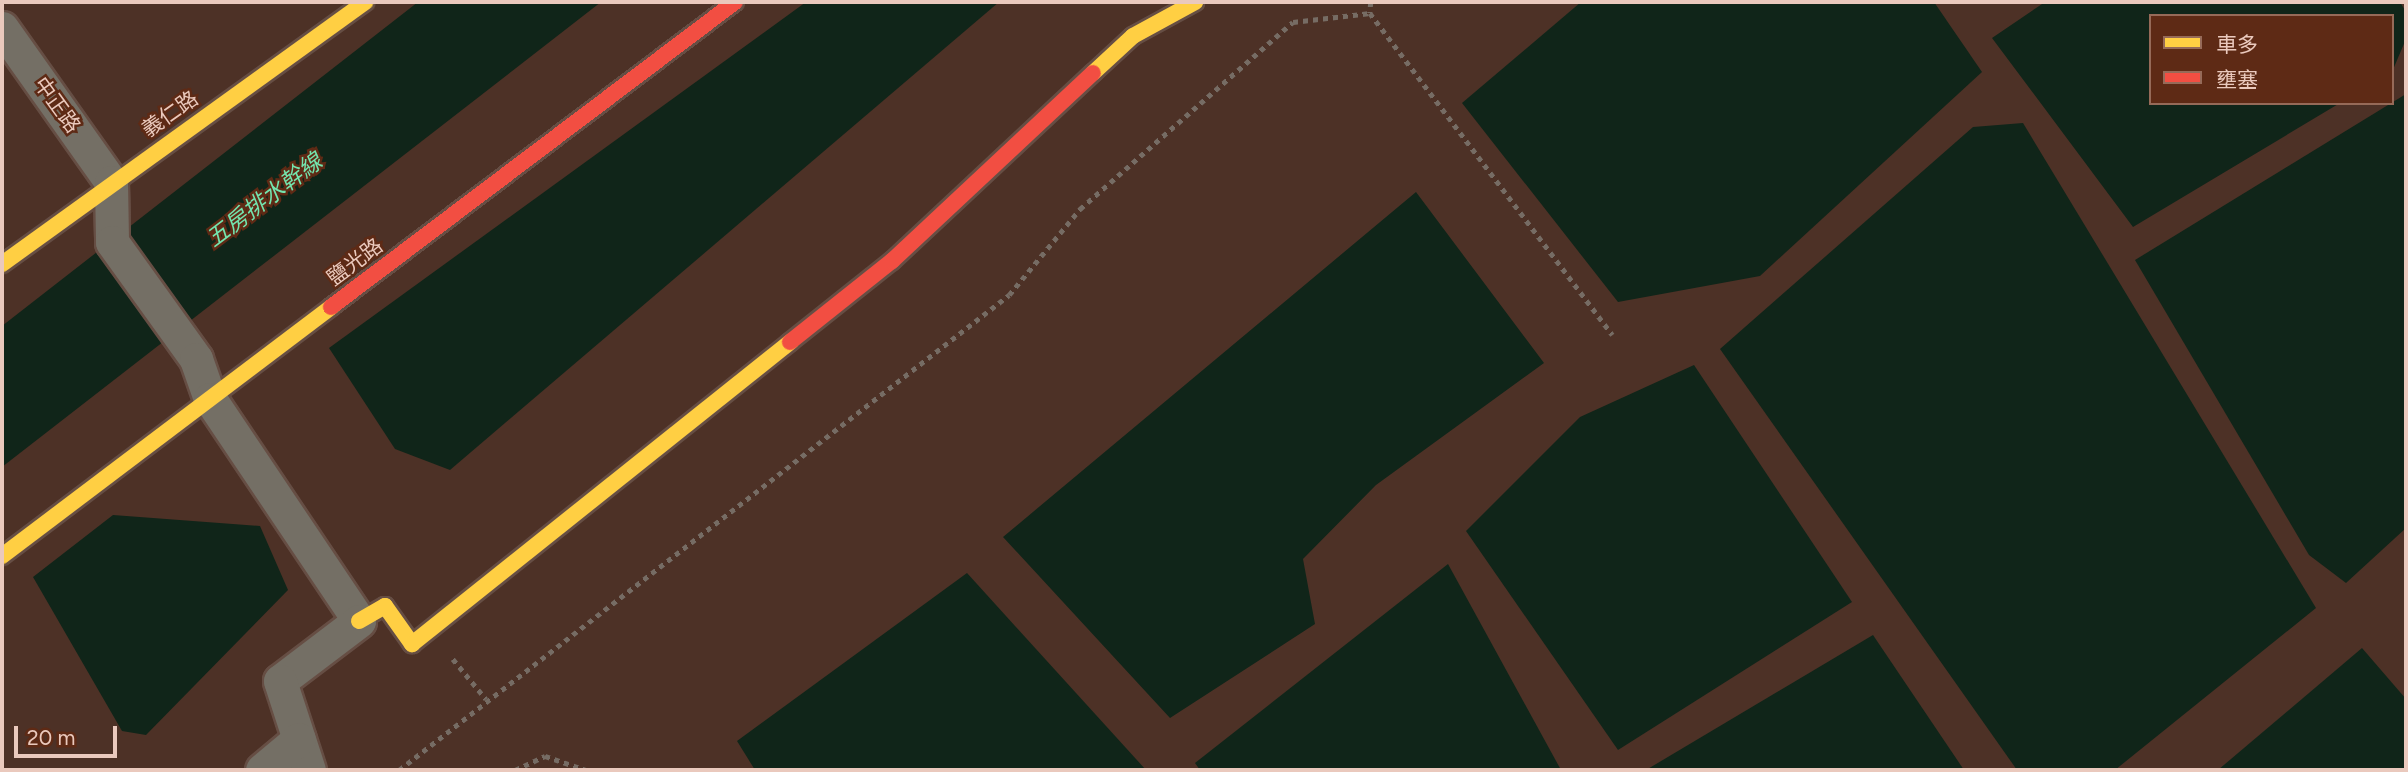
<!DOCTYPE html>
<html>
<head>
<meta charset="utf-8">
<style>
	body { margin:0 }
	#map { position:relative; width:2408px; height:772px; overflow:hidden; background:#4d3126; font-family:Figtree,"Noto Sans TC",sans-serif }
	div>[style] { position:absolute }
	.water>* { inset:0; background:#102519 }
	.path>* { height:4.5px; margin-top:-2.25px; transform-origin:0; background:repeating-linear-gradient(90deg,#766c64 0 5px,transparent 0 10px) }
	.roads { filter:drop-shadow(2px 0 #664e44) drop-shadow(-2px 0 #664e44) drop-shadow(0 2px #664e44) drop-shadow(0 -2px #664e44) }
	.street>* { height:33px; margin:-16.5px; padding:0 16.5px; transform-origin:16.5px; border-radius:16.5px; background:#746f65 }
	.slow>* { height:16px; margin:-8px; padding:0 8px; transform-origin:8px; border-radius:8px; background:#ffcf43 }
	.jam>* { height:16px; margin:-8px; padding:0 8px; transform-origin:8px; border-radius:8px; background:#f24e42 }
	span { translate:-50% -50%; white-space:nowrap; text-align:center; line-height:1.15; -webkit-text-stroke:5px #5e2a15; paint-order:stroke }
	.street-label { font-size:21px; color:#eac9bd }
	.water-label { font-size:23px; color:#73e5af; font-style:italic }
	.frame { position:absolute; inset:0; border:4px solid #eac9bd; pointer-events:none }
	.legend { position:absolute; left:2149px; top:14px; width:245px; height:91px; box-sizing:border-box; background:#5e2a15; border:2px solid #966a58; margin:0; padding:9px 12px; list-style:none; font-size:21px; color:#eac9bd }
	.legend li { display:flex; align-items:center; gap:14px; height:35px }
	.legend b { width:35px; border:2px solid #966a58 }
	.scale { position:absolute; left:14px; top:726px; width:103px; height:32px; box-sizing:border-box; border:4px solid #eac9bd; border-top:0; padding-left:9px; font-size:21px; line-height:24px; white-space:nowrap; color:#eac9bd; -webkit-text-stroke:5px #5e2a15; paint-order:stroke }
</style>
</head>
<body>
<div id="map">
	<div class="water">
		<i style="clip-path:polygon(418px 2px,601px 2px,2px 467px,2px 326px)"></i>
		<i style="clip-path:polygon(806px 2px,999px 2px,450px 470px,395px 449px,329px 348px)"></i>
		<i style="clip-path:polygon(1581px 2px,1934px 2px,1982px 72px,1760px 276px,1618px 302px,1462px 103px)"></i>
		<i style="clip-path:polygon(2045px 2px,2400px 2px,2406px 12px,2406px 39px,2392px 72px,2392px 16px,2151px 16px,2151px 103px,2340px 103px,2133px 227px,1992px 38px)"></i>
		<i style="clip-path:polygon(2406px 94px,2406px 528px,2346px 583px,2309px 555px,2135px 260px)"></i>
		<i style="clip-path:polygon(2023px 123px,2316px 608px,2115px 770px,2017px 770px,1720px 349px,1973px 127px)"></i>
		<i style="clip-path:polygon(1416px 192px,1544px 363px,1376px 485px,1303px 559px,1315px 624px,1170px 718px,1003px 537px)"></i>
		<i style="clip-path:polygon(1694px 365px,1852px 602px,1618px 750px,1466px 531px,1580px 417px)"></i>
		<i style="clip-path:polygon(113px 515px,260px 526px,288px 590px,146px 735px,122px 731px,33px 577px)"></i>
		<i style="clip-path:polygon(1448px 564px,1561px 770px,1200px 770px,1195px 763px)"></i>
		<i style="clip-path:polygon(967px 573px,1146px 770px,755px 770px,737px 741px)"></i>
		<i style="clip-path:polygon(1873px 635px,1964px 770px,1646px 770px)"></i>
		<i style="clip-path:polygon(2362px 648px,2406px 699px,2406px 770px,2218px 770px)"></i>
	</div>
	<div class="path">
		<i style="left:1371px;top:2px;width:11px;rotate:95deg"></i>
		<i style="left:1370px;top:13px;width:403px;rotate:53deg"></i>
		<i style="left:453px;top:659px;width:52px;rotate:50.5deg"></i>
		<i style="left:399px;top:770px;width:773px;rotate:-37.91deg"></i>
		<i style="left:1009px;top:295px;width:112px;rotate:-50.5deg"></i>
		<i style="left:1080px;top:209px;width:283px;rotate:-41.3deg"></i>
		<i style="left:1293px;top:22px;width:78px;rotate:-6.7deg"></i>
		<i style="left:515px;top:770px;width:33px;rotate:-25deg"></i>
		<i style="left:545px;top:756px;width:43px;rotate:18.9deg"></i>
	</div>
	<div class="roads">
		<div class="street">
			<i style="left:2px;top:28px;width:189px;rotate:54.7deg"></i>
			<i style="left:111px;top:182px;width:60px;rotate:89deg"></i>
			<i style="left:112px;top:242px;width:144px;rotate:54.3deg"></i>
			<i style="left:196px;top:359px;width:42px;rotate:70.7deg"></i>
			<i style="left:210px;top:399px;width:267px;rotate:56.1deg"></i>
			<i style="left:359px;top:621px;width:99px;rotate:142.8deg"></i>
			<i style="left:280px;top:681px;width:94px;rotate:72deg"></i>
			<i style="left:262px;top:770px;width:48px;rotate:-40deg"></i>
		</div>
		<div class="slow">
			<i style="left:1093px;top:73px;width:54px;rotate:-42.8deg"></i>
			<i style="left:1133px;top:36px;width:71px;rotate:-28.7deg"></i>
			<i style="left:2px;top:264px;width:448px;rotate:-35.8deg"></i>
			<i style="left:2px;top:556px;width:413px;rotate:-37.1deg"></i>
			<i style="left:359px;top:621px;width:30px;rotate:-30deg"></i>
			<i style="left:385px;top:606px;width:47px;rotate:54.6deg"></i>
			<i style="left:412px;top:644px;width:484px;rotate:-38.6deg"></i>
		</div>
		<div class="jam">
			<i style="left:331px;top:307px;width:506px;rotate:-37.05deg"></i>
			<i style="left:790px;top:342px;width:130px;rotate:-38.5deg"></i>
			<i style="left:892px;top:261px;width:275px;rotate:-43.1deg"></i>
		</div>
	</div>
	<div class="street-label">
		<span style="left:57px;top:105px;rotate:54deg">中正路</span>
		<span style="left:170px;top:114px;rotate:-35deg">義仁路</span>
		<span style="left:355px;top:262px;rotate:-37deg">鹽光路</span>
	</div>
	<div class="water-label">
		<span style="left:264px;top:200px;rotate:-37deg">五房排水幹線</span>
	</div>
	<div class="frame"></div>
	<ul class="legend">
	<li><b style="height:9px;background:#ffcf43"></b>車多</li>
	<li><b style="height:9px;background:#f24e42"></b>壅塞</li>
	</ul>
	<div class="scale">20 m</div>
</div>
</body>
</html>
